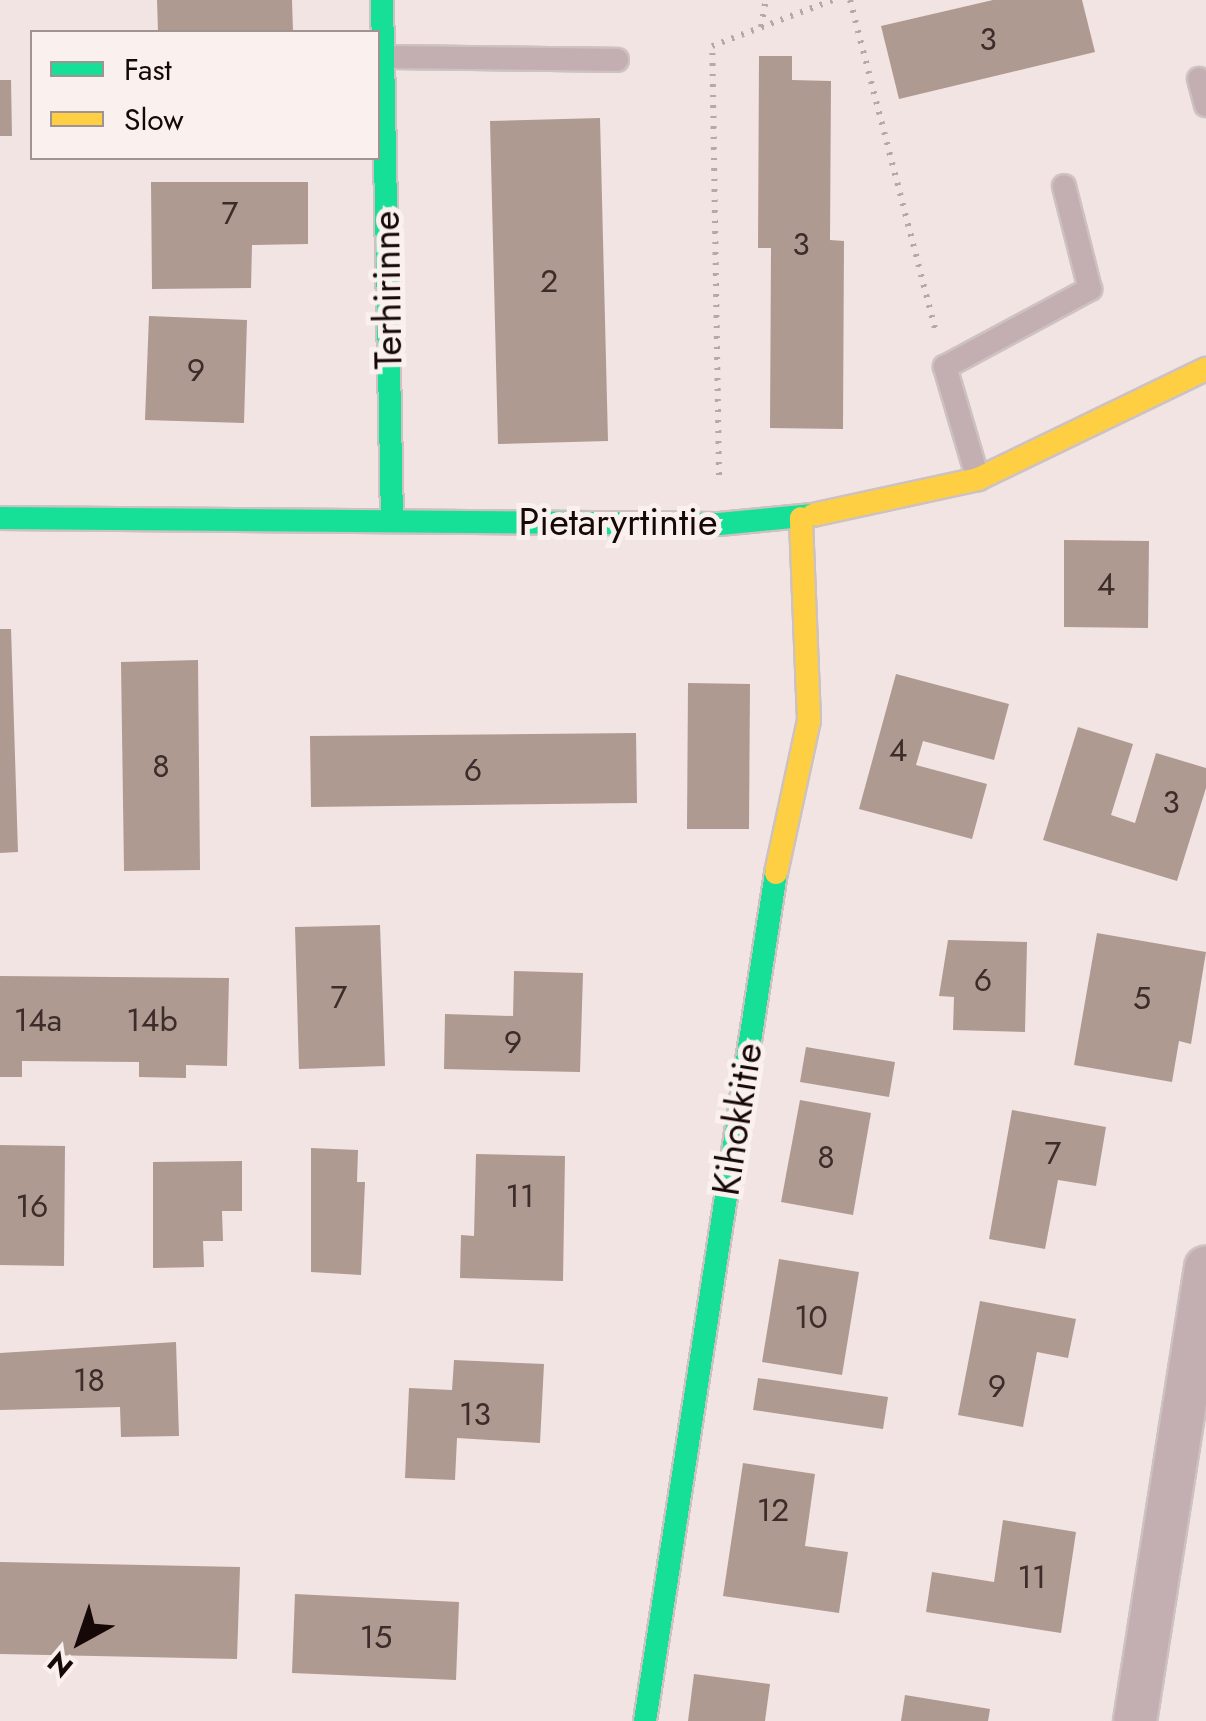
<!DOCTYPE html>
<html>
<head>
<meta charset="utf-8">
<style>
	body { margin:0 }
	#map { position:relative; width:1206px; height:1721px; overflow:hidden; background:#f2e4e2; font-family:Jost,sans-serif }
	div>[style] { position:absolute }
	.building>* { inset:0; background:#af9a92 }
	.path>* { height:6px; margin-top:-3px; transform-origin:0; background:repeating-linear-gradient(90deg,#b6a8a8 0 2.5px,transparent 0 10.5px) }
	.roads { filter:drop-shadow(2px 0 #cdc2c1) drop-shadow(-2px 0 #cdc2c1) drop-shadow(0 2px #cdc2c1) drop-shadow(0 -2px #cdc2c1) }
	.lane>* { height:22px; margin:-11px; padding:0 11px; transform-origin:11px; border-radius:11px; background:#c3aeb2 }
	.street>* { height:42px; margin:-21px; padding:0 21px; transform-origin:21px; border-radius:21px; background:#c3aeb2 }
	.fast>* { height:22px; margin:-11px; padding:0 11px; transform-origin:11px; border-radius:11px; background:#16e098 }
	.slow>* { height:22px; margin:-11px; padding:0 11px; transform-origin:11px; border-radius:11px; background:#ffcf43 }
	span { translate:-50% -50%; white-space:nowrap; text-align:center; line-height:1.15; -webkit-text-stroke:10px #faf1ef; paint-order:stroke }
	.number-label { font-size:32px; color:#3c2c2a }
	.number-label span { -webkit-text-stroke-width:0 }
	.street-label { font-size:38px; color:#160807 }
	.legend { position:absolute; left:30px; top:30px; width:350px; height:130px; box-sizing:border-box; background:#faf1ef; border:2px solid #9f9492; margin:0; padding:12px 18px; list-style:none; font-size:30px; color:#160807 }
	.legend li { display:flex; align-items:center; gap:20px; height:50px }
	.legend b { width:50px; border:2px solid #9f9492 }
	.north { position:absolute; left:30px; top:1591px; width:100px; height:100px; -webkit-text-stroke:8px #faf1ef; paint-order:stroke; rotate:220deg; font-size:28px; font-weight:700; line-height:40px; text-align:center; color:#160807 }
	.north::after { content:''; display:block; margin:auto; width:35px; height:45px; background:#160807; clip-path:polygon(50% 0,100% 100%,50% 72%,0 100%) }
</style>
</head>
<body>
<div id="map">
	<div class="building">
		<i style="clip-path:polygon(157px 0,292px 0,293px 32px,158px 32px)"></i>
		<i style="clip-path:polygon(993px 0,1082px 0,1095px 52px,899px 99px,881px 26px)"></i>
		<i style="clip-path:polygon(759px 56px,792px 56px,792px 80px,831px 81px,830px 240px,844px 241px,843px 429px,770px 428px,771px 248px,758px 248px)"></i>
		<i style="clip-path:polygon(0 80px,11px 80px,12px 136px,0 136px)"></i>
		<i style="clip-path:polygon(600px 118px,608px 441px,498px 444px,490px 121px)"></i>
		<i style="clip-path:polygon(151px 182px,308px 182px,308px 244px,252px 245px,251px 288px,152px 289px)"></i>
		<i style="clip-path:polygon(149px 316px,247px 320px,244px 423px,145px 420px)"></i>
		<i style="clip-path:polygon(1064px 540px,1149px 541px,1148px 628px,1064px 627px)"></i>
		<i style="clip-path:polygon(0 629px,11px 629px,18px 852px,0 853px)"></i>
		<i style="clip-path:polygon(198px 660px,200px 870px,124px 871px,121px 662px)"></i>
		<i style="clip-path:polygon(896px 674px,1009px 704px,994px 760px,923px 741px,916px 765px,987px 784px,972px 839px,859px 809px)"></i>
		<i style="clip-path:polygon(688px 683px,750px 684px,749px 829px,687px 829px)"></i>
		<i style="clip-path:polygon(1078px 727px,1133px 744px,1111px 815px,1135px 823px,1156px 753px,1206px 768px,1206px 788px,1177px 881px,1043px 840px)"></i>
		<i style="clip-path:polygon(636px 733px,637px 803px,311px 807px,310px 736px)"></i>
		<i style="clip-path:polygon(380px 925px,385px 1066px,299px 1069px,295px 927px)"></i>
		<i style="clip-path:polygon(1097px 933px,1206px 952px,1191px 1044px,1179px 1041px,1172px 1082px,1074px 1065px)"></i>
		<i style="clip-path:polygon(948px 940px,1027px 942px,1025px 1032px,953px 1030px,954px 997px,939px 996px)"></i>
		<i style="clip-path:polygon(514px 971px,583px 973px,580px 1072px,444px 1069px,445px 1014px,513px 1016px)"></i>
		<i style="clip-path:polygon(0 976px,229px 978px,227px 1066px,186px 1065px,186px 1078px,139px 1077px,139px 1062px,22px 1061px,22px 1077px,0 1077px)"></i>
		<i style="clip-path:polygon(806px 1047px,895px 1062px,889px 1097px,800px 1082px)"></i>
		<i style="clip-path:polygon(800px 1100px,871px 1113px,853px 1215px,781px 1202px)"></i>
		<i style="clip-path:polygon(1012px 1110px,1106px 1127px,1096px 1186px,1058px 1180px,1045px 1249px,989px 1239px)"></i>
		<i style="clip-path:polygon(0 1145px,65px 1146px,64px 1266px,0 1265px)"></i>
		<i style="clip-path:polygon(311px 1148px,358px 1150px,357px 1182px,365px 1182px,361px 1275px,311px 1272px)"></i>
		<i style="clip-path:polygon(476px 1154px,565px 1156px,563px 1281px,460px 1278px,461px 1235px,474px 1236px)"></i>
		<i style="clip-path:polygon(242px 1161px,242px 1211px,222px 1211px,223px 1241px,203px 1241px,204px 1267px,153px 1268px,153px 1162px)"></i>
		<i style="clip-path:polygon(779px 1259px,859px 1272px,842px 1375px,762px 1362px)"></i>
		<i style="clip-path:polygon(980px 1301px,1076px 1319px,1068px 1358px,1037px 1352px,1023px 1427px,958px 1415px)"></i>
		<i style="clip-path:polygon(176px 1342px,179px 1436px,121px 1437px,120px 1407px,0 1410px,0 1353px)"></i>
		<i style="clip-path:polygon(454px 1360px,544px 1364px,540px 1443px,457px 1438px,455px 1480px,405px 1478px,409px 1388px,452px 1390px)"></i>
		<i style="clip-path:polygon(758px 1378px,888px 1397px,883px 1429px,753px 1410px)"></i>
		<i style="clip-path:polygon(743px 1463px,815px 1474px,805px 1546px,848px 1552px,839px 1613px,723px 1596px)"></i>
		<i style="clip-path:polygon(1003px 1520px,1076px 1532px,1061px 1633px,926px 1612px,932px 1572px,994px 1582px)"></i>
		<i style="clip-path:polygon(0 1562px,240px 1567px,237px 1659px,0 1654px)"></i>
		<i style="clip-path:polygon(295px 1594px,459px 1602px,456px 1680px,292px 1673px)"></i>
		<i style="clip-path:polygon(694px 1674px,770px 1684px,765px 1721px,688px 1721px)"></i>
		<i style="clip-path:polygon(905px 1695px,990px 1709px,988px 1721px,901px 1721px)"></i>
	</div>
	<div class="path">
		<i style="left:850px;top:0;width:343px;rotate:75.5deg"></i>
		<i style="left:761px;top:27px;width:27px;rotate:-80deg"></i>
		<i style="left:719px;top:475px;width:429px;rotate:-90.9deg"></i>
		<i style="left:712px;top:46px;width:129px;rotate:-20.8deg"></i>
	</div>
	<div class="roads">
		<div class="lane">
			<i style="left:383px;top:57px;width:234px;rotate:0.7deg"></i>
			<i style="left:1199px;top:79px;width:27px;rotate:75deg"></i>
			<i style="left:978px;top:479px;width:117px;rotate:-106.4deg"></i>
			<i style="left:945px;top:367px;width:165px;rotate:-28.3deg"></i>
			<i style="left:1090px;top:289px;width:106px;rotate:-104.2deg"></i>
		</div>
		<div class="street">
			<i style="left:1135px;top:1721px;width:459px;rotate:-81.1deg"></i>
		</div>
		<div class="fast">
			<i style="left:382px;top:0;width:521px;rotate:88.9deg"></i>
			<i style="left:0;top:518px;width:719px;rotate:0.48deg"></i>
			<i style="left:719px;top:524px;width:94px;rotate:-5.5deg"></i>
			<i style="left:645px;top:1721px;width:858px;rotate:-81.22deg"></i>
		</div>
		<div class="slow">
			<i style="left:813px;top:515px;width:169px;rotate:-12.3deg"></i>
			<i style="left:978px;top:479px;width:253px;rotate:-25.8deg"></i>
			<i style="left:776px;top:873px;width:157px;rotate:-77.8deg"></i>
			<i style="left:809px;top:720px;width:202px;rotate:-92.3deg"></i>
		</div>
	</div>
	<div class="number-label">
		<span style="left:988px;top:39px">3</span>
		<span style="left:230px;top:213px">7</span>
		<span style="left:801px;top:244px">3</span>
		<span style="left:549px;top:281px">2</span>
		<span style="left:196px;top:370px">9</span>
		<span style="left:1106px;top:584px">4</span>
		<span style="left:898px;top:750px">4</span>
		<span style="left:161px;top:766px">8</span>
		<span style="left:473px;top:770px">6</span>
		<span style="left:1171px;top:802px">3</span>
		<span style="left:983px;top:980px">6</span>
		<span style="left:339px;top:997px">7</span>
		<span style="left:1142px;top:998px">5</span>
		<span style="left:38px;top:1020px">14a</span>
		<span style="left:152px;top:1020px">14b</span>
		<span style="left:513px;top:1042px">9</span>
		<span style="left:1053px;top:1153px">7</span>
		<span style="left:826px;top:1157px">8</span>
		<span style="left:520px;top:1196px">11</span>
		<span style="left:32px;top:1206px">16</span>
		<span style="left:811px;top:1317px">10</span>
		<span style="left:89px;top:1380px">18</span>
		<span style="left:997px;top:1386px">9</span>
		<span style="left:475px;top:1414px">13</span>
		<span style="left:773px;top:1510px">12</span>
		<span style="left:1032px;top:1577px">11</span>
		<span style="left:376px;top:1637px">15</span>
	</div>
	<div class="street-label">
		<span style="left:387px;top:290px;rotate:-91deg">Terhirinne</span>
		<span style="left:618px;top:522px">Pietaryrtintie</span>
		<span style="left:737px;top:1119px;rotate:-81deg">Kihokkitie</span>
	</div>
	<ul class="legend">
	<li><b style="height:12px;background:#16e098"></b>Fast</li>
	<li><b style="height:12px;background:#ffcf43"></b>Slow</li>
	</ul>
	<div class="north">N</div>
</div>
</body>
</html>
